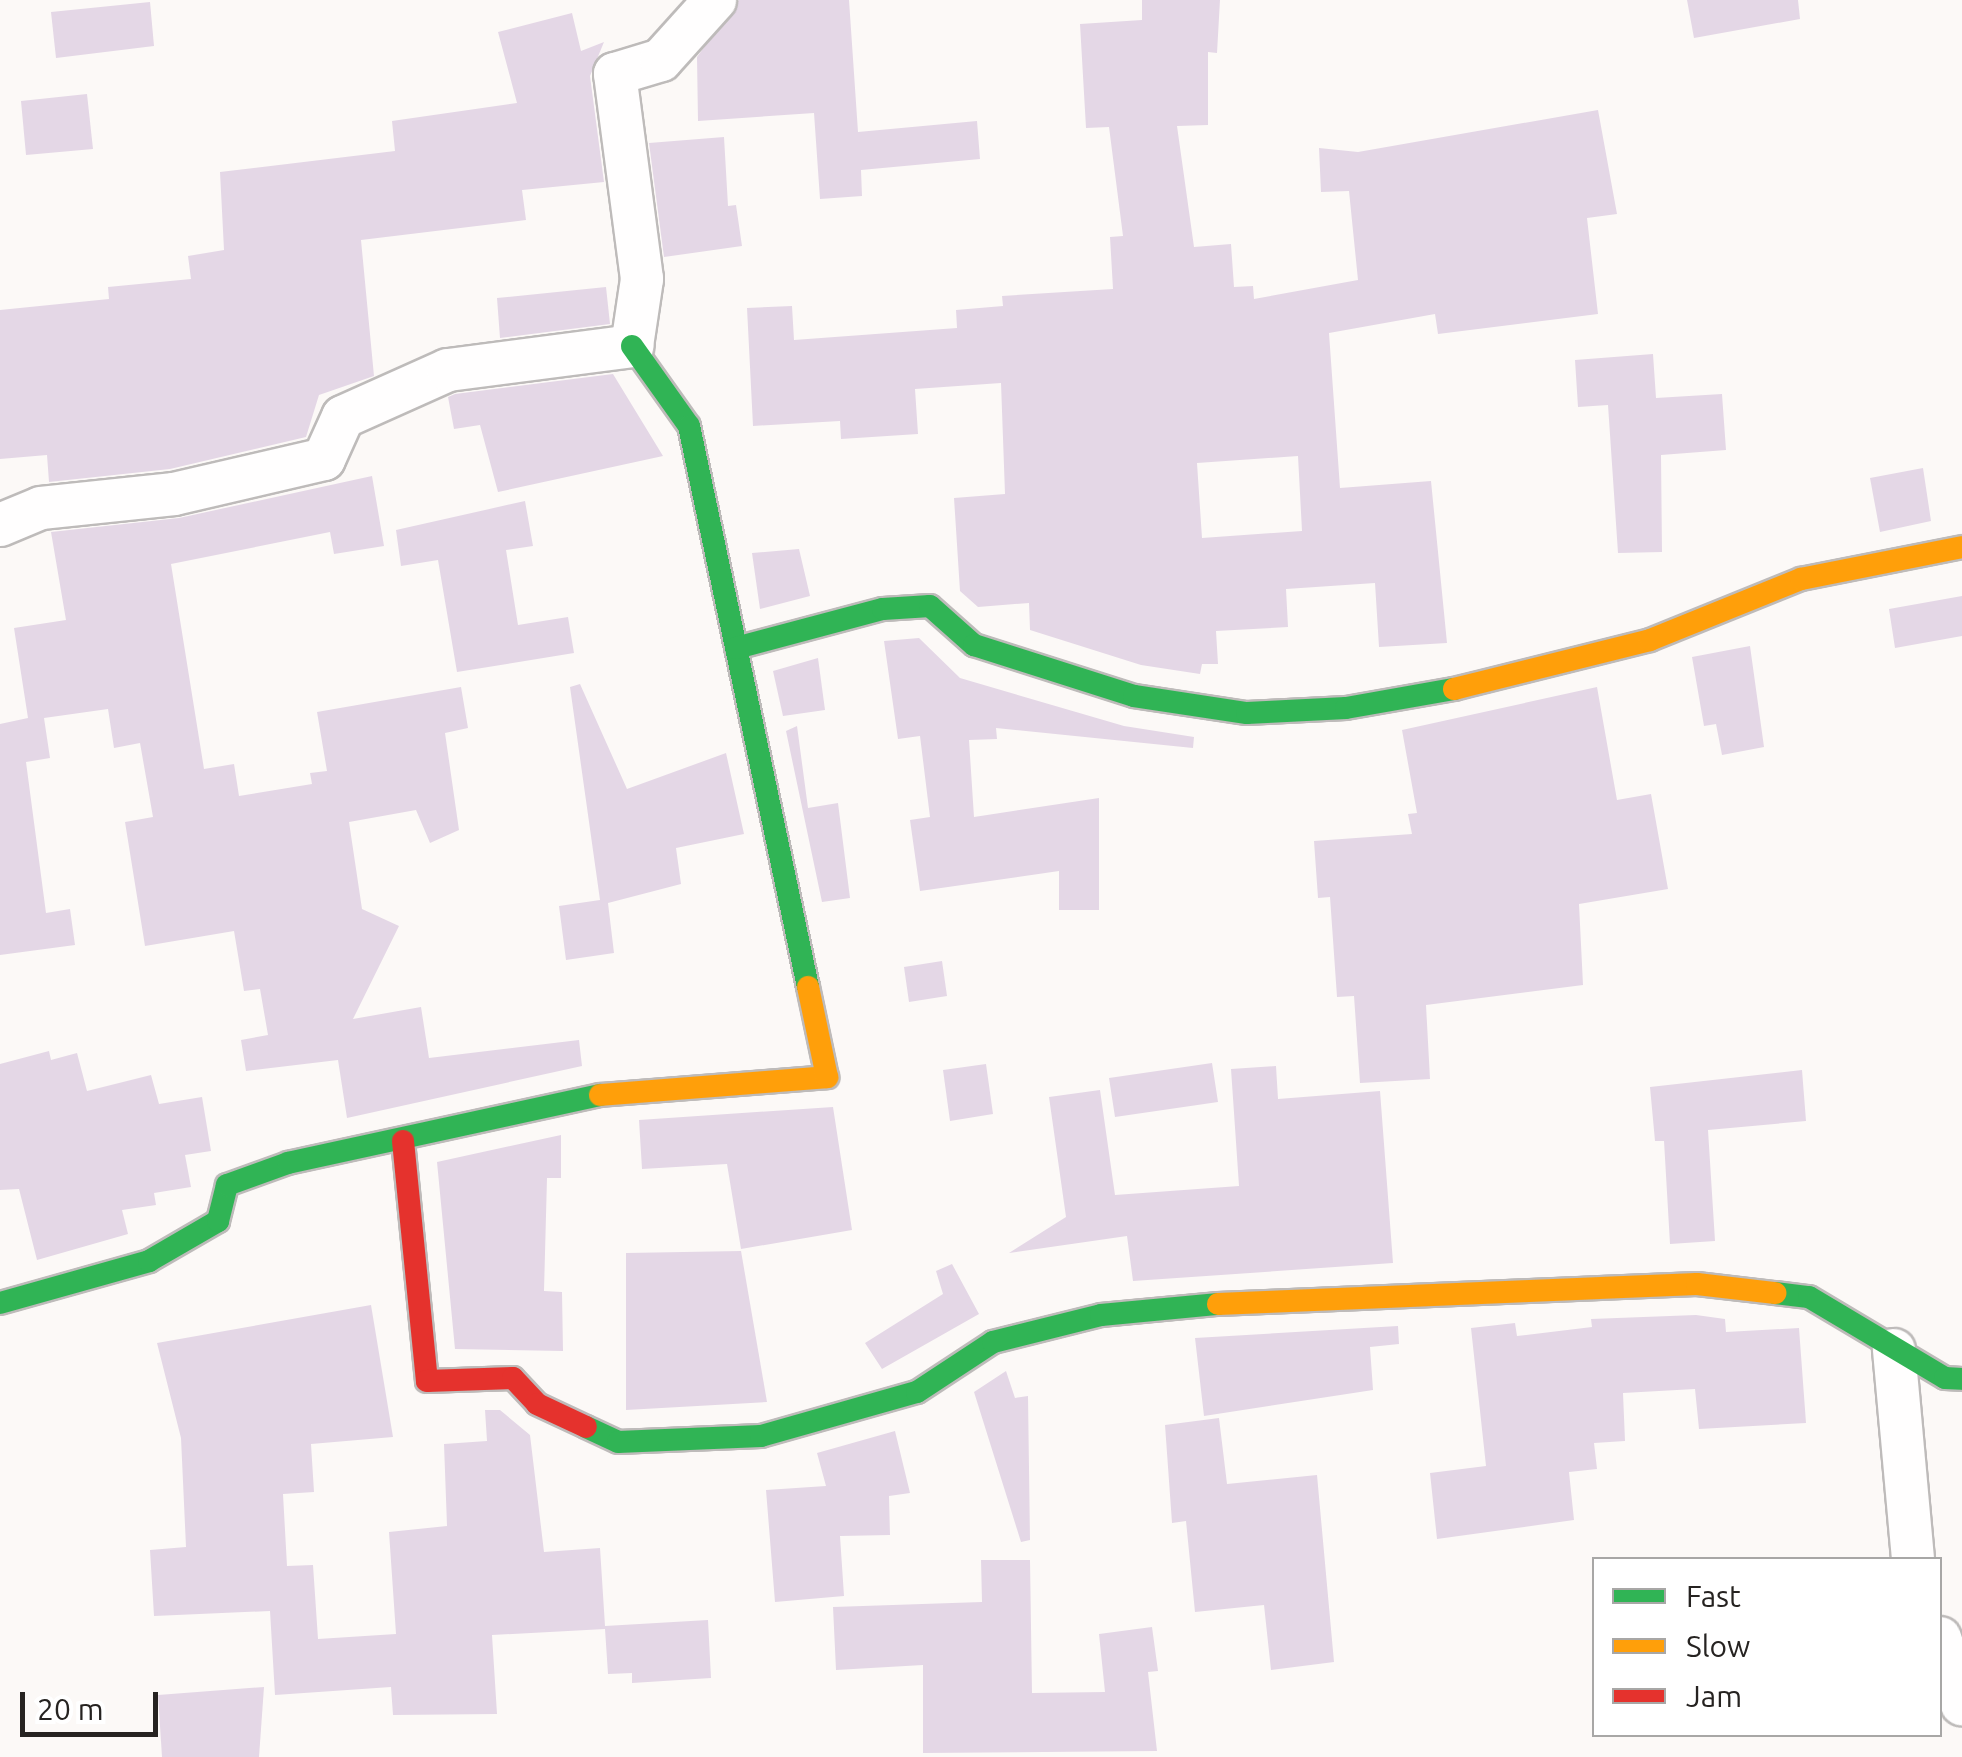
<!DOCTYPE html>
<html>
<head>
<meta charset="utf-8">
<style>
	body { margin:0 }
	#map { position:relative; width:1962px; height:1757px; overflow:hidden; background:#fcf9f7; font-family:Ubuntu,sans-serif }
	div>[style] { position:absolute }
	.building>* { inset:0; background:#e4d7e6 }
	.roads { filter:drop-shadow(2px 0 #bebbba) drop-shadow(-2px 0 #bebbba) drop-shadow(0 2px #bebbba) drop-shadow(0 -2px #bebbba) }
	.street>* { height:42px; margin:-21px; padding:0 21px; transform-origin:21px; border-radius:21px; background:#fffefe }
	.fast>* { height:22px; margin:-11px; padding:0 11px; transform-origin:11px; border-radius:11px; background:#30b455 }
	.slow>* { height:22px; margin:-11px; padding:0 11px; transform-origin:11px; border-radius:11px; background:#ff9f0a }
	.jam>* { height:22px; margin:-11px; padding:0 11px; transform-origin:11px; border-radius:11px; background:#e5322d }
	span { translate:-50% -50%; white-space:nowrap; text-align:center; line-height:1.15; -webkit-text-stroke:10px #fff; paint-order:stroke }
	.legend { position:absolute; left:1592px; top:1557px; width:350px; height:180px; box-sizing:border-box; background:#fff; border:2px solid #a8a7a6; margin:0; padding:12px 18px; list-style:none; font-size:30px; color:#262321 }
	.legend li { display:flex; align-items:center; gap:20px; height:50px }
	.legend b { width:50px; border:2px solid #a8a7a6 }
	.scale { position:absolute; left:20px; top:1692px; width:138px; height:45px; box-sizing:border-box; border:5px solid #262321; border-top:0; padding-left:12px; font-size:30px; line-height:35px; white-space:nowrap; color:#262321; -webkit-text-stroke:8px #fff; paint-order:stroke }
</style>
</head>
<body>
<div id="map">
	<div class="building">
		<i style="clip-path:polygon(739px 0,849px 0,858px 132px,977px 121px,980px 159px,861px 170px,862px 196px,820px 199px,814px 113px,698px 121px,697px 57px)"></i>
		<i style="clip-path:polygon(evenodd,1142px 0,1220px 0,1217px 53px,1208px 52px,1208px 125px,1177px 126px,1194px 247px,1231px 244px,1234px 287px,1253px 286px,1254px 299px,1358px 280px,1349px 191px,1321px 192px,1319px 148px,1358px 152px,1598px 110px,1617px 214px,1587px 218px,1598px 314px,1438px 334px,1435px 314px,1329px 333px,1340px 488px,1431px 481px,1447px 643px,1379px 647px,1375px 583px,1286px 589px,1288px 627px,1216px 631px,1218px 664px,1202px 664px,1200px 674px,1141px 665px,1030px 630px,1029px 603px,978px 607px,960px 591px,954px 498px,1005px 494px,1001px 383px,915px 389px,918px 434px,841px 439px,840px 421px,753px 426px,747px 308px,792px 306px,794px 340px,957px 328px,956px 310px,1003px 306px,1002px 296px,1113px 289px,1110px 237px,1123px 236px,1109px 127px,1086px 128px,1080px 24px,1142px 20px,1142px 0,1298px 456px,1302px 531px,1202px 538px,1197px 463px,1298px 456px)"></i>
		<i style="clip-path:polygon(1687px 0,1798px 0,1800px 19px,1694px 38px)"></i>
		<i style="clip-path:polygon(150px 2px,154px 46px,56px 58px,51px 12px)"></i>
		<i style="clip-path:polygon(572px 13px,581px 51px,604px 42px,590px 76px,604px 182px,522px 190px,526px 220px,361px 240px,374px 376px,319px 395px,306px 437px,170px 469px,49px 482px,47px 455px,0 459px,0 310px,109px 299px,108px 287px,191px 279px,188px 256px,224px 250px,220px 172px,395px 151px,392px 121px,517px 103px,498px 32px)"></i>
		<i style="clip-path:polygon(87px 94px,93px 149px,26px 155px,21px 101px)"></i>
		<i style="clip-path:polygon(724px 137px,728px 206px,736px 205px,742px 246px,664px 257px,649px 143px)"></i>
		<i style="clip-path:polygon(606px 287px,610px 324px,500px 338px,497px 298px)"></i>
		<i style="clip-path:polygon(1653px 354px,1656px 398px,1722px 394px,1726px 450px,1661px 455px,1662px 552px,1618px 553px,1608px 405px,1578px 407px,1575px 360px)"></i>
		<i style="clip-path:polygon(613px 374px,663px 456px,498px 492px,480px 425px,454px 429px,448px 397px,455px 394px)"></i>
		<i style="clip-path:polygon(1923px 468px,1931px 521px,1880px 532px,1870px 478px)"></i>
		<i style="clip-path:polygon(372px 476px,384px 546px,334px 554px,330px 532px,171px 564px,204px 769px,234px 764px,239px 796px,312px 784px,310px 773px,327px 771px,317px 712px,461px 687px,468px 728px,445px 733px,459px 830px,430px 843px,416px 810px,349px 822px,362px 909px,399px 926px,353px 1019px,421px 1007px,429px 1058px,579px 1040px,582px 1066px,347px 1118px,338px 1060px,246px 1071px,241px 1040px,268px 1035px,260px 989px,244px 991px,234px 931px,145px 946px,125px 822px,153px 817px,140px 743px,114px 748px,108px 709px,44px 718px,50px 758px,26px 762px,46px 913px,70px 909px,75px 945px,0 955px,0 724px,28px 718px,14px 628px,66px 620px,51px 532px,179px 518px)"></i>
		<i style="clip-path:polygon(525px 501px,533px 546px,506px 550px,518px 625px,568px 617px,574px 653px,457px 672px,438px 560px,401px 566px,396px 530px)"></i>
		<i style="clip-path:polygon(799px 549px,810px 596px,760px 609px,752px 553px)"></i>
		<i style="clip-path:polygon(1962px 596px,1962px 636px,1895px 648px,1889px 609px)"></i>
		<i style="clip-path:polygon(919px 638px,960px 678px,1124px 726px,1194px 737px,1193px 748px,996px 728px,997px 739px,969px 740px,974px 817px,1099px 798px,1099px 910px,1059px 910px,1059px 871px,920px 891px,910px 820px,930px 817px,920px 736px,898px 739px,884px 641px)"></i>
		<i style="clip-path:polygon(1750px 646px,1764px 747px,1722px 755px,1716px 724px,1704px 726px,1692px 657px)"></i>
		<i style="clip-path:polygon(818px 658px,825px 710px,783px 716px,773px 671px)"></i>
		<i style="clip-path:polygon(580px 684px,627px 789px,726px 753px,744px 834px,676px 848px,681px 884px,608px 903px,614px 953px,566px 960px,559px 906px,600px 900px,570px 687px)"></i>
		<i style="clip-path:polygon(1597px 687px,1617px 800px,1651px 794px,1668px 889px,1579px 904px,1583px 985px,1426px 1005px,1430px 1079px,1360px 1083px,1354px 996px,1337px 997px,1330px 897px,1318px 898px,1314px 841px,1412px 834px,1408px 814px,1417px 813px,1402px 730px)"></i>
		<i style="clip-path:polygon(797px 726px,808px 808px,838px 803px,850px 898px,822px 902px,786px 731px)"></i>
		<i style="clip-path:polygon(942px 961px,947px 996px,909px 1002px,904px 967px)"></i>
		<i style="clip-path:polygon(49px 1051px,51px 1060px,77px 1053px,87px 1091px,151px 1075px,159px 1104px,202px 1097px,211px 1151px,185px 1155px,191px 1187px,154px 1193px,156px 1205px,122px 1210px,128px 1234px,37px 1260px,19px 1189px,0 1190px,0 1064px)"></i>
		<i style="clip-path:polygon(1212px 1063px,1218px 1102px,1115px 1117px,1109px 1078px)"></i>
		<i style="clip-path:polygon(986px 1064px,993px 1114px,950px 1121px,943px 1070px)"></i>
		<i style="clip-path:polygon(1276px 1066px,1278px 1099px,1380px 1091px,1393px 1263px,1133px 1281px,1127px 1236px,1009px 1253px,1066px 1217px,1049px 1097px,1100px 1090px,1115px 1195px,1239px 1186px,1231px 1069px)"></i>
		<i style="clip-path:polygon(1802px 1070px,1806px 1121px,1708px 1130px,1715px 1241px,1670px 1244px,1664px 1141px,1655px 1141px,1650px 1087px)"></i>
		<i style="clip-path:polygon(833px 1107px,852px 1230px,741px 1249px,727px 1164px,642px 1169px,639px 1120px)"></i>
		<i style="clip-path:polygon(561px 1135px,561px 1178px,547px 1178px,544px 1291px,562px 1292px,563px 1351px,455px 1349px,437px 1162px)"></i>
		<i style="clip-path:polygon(741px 1251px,767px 1402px,626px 1410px,626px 1253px)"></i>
		<i style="clip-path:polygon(952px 1264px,979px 1314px,882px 1369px,865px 1343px,943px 1294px,936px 1271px)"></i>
		<i style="clip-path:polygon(371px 1305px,393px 1437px,311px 1444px,314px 1492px,283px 1494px,287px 1566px,313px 1565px,318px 1639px,396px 1634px,389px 1532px,447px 1526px,444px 1444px,487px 1441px,485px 1410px,500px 1410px,530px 1435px,544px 1552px,600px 1548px,605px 1626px,708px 1620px,711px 1678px,632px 1683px,632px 1673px,608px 1674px,605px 1629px,492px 1635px,497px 1714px,393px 1715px,391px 1687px,275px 1695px,270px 1611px,154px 1616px,150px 1550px,186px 1547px,181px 1438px,157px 1343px)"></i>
		<i style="clip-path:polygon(1696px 1315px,1725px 1319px,1726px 1332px,1799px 1328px,1806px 1423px,1699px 1429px,1695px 1389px,1623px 1393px,1625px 1441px,1594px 1443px,1597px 1469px,1569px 1472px,1574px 1520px,1437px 1539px,1430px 1473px,1486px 1466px,1471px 1328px,1515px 1323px,1517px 1336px,1592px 1327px,1591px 1319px)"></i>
		<i style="clip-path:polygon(1398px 1326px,1399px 1344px,1370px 1347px,1373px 1390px,1204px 1416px,1195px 1338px)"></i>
		<i style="clip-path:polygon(1006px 1371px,1015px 1398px,1028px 1396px,1030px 1540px,1021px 1542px,974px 1392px)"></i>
		<i style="clip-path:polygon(1219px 1418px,1227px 1484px,1317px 1475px,1334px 1662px,1271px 1670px,1264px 1605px,1195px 1612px,1186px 1521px,1172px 1523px,1165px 1425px)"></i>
		<i style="clip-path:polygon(895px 1431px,910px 1493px,889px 1496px,890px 1535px,840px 1536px,844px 1596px,775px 1602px,766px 1490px,826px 1486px,817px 1453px)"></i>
		<i style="clip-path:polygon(981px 1560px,1030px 1560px,1032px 1693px,1105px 1692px,1099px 1634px,1152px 1627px,1158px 1671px,1148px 1672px,1157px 1751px,923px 1753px,923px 1665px,836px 1670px,833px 1607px,982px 1602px)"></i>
		<i style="clip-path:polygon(264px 1687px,259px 1757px,162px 1757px,158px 1695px)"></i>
	</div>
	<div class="roads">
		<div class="street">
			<i style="left:0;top:525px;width:44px;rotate:-22.5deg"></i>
			<i style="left:41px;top:508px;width:134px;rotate:-6deg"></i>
			<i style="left:174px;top:494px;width:154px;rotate:-13.1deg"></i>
			<i style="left:324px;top:459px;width:46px;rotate:-65.7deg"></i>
			<i style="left:343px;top:417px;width:115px;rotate:-24.1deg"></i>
			<i style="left:448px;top:370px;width:186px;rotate:-7.4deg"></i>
			<i style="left:632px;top:346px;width:68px;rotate:-81.5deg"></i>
			<i style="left:642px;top:279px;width:207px;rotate:-97.5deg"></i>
			<i style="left:615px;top:74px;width:48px;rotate:-16.9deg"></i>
			<i style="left:661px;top:60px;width:81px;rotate:-48deg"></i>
			<i style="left:1894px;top:1350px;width:211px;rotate:84.8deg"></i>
			<i style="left:1940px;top:1638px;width:70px;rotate:71.6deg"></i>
		</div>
		<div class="fast">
			<i style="left:632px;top:346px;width:98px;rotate:54.5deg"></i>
			<i style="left:689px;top:426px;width:573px;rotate:78.02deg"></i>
			<i style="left:736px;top:648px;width:152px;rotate:-14.9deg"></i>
			<i style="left:883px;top:609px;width:47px;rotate:-3.7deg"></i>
			<i style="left:930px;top:606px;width:59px;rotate:41.6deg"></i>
			<i style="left:974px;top:645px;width:168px;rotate:17.7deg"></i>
			<i style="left:1134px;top:696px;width:114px;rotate:8.6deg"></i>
			<i style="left:1247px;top:713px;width:99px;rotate:-2.9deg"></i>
			<i style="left:1346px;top:708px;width:110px;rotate:-10deg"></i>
			<i style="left:1775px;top:1293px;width:34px;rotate:7deg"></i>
			<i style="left:1809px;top:1297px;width:158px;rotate:30.8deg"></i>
			<i style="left:1945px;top:1378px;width:17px;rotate:3deg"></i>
			<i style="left:0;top:1303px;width:155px;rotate:-15.7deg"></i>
			<i style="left:149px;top:1261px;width:80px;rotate:-30.1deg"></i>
			<i style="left:218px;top:1221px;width:37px;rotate:-76deg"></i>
			<i style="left:227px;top:1185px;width:65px;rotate:-19.8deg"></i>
			<i style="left:288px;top:1163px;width:319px;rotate:-12.3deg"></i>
			<i style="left:586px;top:1427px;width:35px;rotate:25deg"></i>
			<i style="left:618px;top:1442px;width:143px;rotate:-2.4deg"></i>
			<i style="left:761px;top:1436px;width:162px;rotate:-15.8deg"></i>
			<i style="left:917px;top:1392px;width:91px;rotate:-33.3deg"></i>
			<i style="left:993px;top:1342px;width:111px;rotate:-14deg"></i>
			<i style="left:1101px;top:1315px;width:118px;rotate:-5.4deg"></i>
		</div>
		<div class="slow">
			<i style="left:1454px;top:689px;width:202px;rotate:-14deg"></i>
			<i style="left:1650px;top:640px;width:163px;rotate:-22deg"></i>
			<i style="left:1801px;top:579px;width:164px;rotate:-11.2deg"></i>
			<i style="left:600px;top:1095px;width:228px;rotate:-4.5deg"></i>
			<i style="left:827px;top:1077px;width:92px;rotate:-101.9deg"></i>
			<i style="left:1218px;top:1304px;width:479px;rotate:-2.4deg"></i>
			<i style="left:1697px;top:1284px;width:79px;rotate:6.6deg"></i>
		</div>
		<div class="jam">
			<i style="left:403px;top:1141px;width:241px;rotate:84.3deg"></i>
			<i style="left:427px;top:1381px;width:86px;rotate:-2deg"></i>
			<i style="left:513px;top:1378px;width:35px;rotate:47deg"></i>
			<i style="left:537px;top:1404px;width:54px;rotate:25.1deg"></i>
		</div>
	</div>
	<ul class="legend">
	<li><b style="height:12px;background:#30b455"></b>Fast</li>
	<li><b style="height:12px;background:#ff9f0a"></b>Slow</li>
	<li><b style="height:12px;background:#e5322d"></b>Jam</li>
	</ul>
	<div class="scale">20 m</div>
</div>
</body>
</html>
